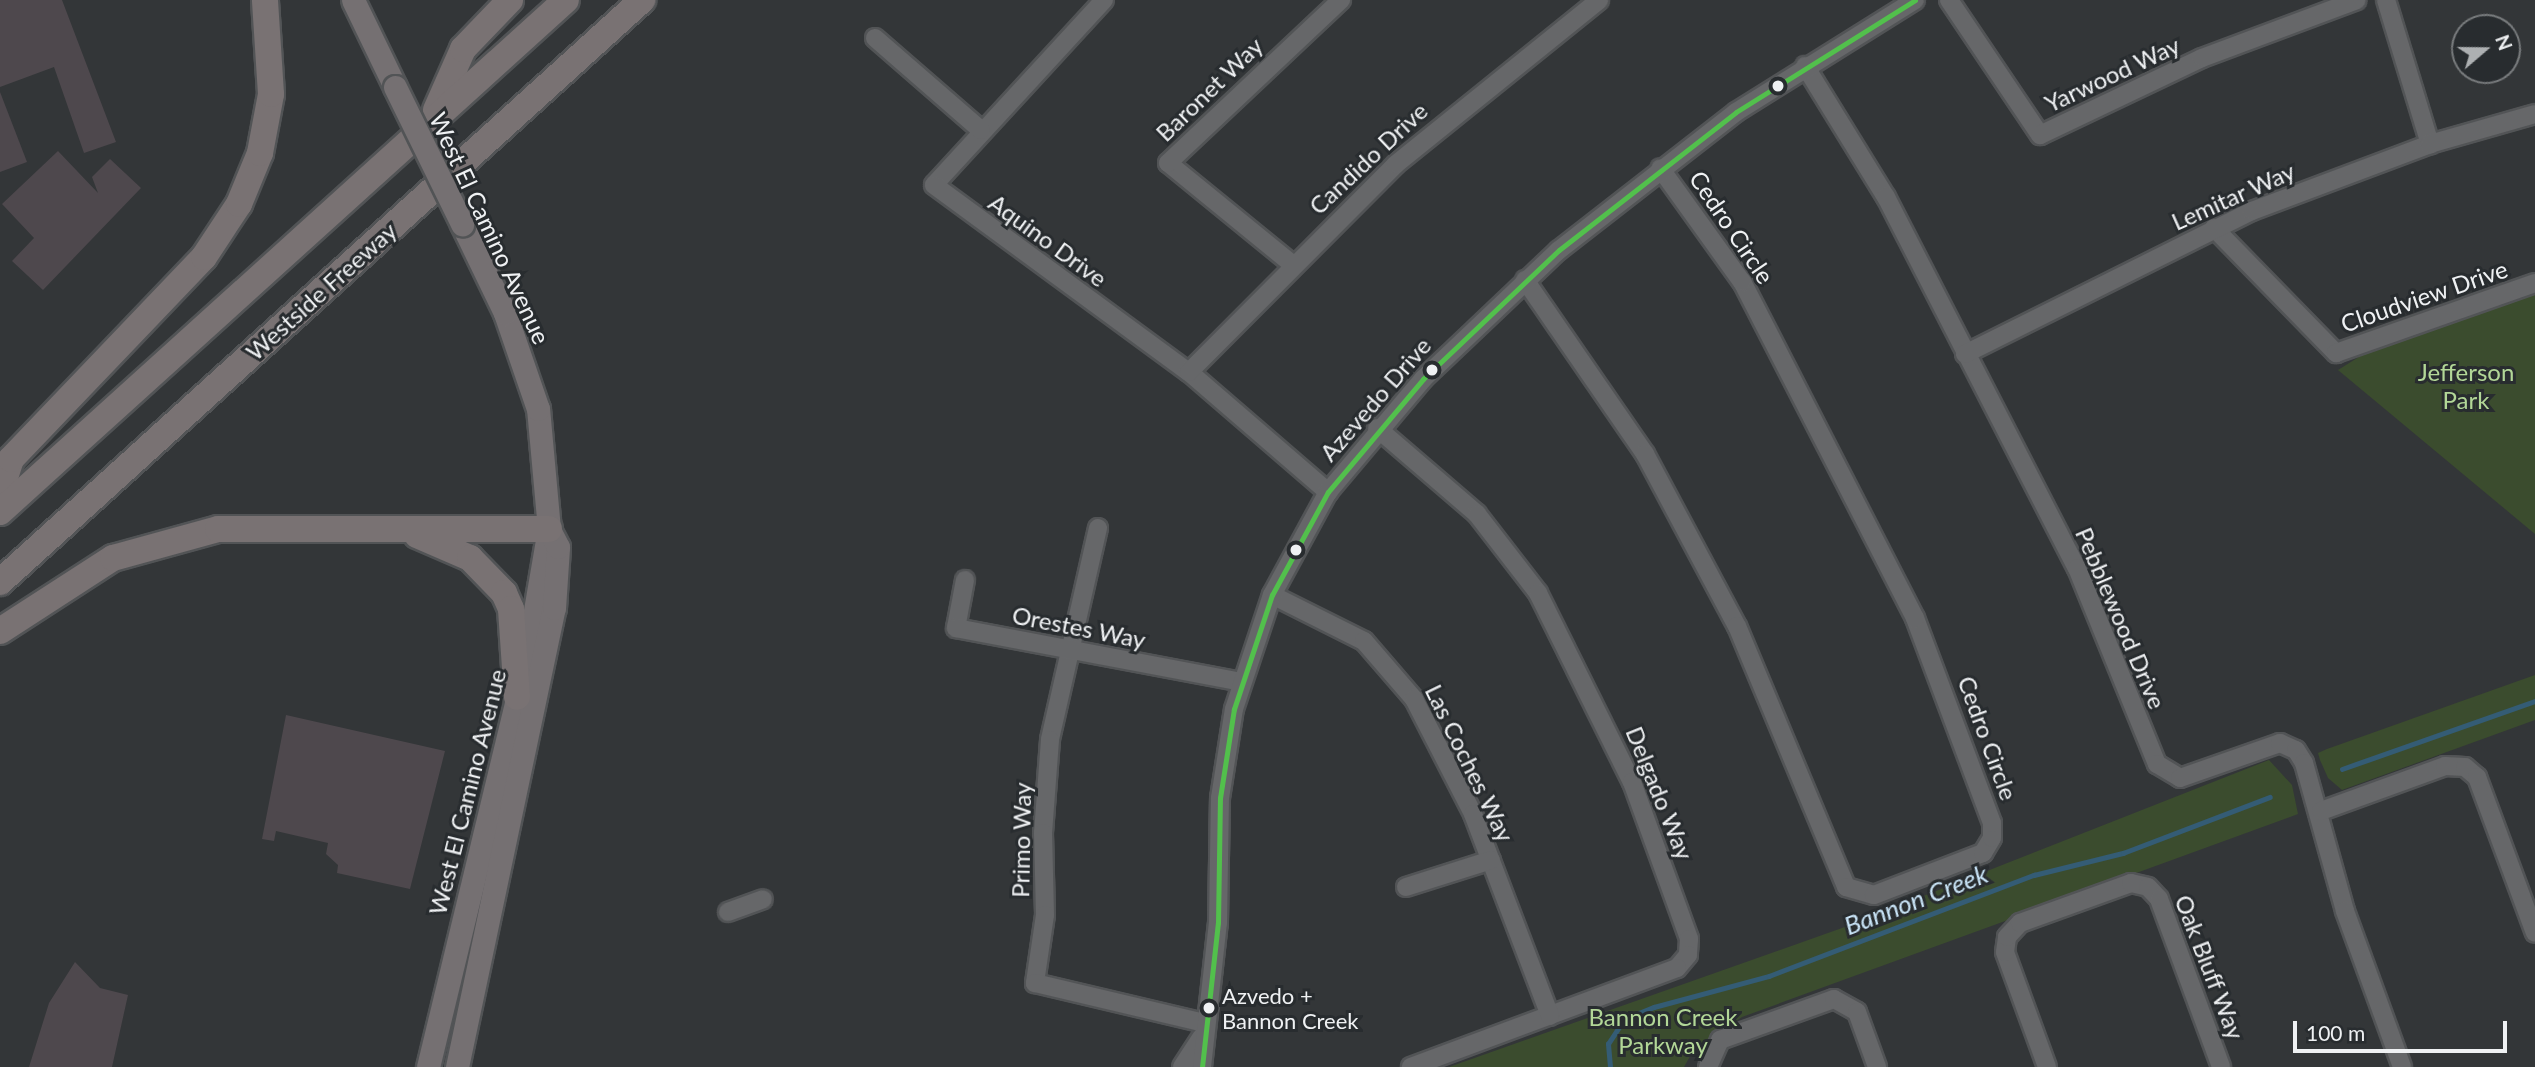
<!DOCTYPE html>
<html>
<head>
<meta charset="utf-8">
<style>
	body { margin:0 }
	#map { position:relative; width:2535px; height:1067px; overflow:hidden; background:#333638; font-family:Lato,sans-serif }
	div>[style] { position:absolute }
	.green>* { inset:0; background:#3b4c2e }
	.stream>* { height:4.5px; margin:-2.25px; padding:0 2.25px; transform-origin:2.25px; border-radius:2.25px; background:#345c75 }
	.building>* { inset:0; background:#4e484d }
	.roads { filter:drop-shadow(2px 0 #525456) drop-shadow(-2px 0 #525456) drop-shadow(0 2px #525456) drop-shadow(0 -2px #525456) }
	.minor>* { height:18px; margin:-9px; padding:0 9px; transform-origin:9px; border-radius:9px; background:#666769 }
	.major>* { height:23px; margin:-11.5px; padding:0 11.5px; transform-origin:11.5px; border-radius:11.5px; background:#757072 }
	.highway>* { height:26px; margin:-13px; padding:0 13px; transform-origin:13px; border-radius:13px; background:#797273 }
	.bridges { filter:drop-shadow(2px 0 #525456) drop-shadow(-2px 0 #525456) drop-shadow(0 2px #525456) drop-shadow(0 -2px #525456) }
	.major-bridge>* { height:23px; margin:-11.5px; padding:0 11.5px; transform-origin:11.5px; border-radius:11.5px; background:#757072 }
	.bus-1>* { height:5px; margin:-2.5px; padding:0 2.5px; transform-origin:2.5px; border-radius:2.5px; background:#52c04c }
	.dots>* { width:19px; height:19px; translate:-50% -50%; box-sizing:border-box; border:4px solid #282c2f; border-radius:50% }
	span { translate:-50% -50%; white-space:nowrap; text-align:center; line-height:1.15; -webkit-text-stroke:6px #282c2f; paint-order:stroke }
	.bus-label { font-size:22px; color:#eff1f3 }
	.left { translate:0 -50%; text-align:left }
	.street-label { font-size:24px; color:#eff1f3 }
	.park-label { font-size:24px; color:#b2d797 }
	.water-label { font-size:26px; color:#c8e3f6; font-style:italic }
	.north { position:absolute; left:2451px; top:14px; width:70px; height:70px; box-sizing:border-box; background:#282c2f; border:2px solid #787b7d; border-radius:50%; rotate:70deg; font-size:19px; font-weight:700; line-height:28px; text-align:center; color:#eff1f3 }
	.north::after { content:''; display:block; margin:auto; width:24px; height:32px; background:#adb0b2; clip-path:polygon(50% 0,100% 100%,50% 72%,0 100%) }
	.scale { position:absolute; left:2293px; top:1021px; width:214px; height:32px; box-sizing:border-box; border:4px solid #eff1f3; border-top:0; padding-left:9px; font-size:21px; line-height:24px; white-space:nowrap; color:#eff1f3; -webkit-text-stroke:5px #282c2f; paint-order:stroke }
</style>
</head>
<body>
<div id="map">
	<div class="green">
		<i style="clip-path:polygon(2535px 292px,2535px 534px,2338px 370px,2370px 350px,2439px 322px)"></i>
		<i style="clip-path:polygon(2535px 675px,2535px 720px,2342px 790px,2328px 778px,2320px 760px,2318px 753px,2327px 749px)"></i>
		<i style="clip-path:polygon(2269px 760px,2292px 785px,2298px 814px,1742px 1017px,1693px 1051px,1684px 1067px,1449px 1067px,1842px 928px)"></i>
	</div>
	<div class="stream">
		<i style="left:2342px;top:769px;width:205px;rotate:-19.4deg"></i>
		<i style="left:1610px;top:1067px;width:23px;rotate:-95deg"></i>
		<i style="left:1608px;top:1044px;width:30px;rotate:-57deg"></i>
		<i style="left:1624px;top:1019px;width:32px;rotate:-22deg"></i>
		<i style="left:1654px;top:1007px;width:119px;rotate:-15.1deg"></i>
		<i style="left:1769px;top:976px;width:284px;rotate:-20.9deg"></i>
		<i style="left:2034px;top:875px;width:92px;rotate:-13.9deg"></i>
		<i style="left:2123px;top:853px;width:157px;rotate:-20.9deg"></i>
	</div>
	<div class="building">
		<i style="clip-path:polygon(0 0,62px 0,116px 142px,84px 153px,54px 67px,0 87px)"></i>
		<i style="clip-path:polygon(0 92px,27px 162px,0 172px)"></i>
		<i style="clip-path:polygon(58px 151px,98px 193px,92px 177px,110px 159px,141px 188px,43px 290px,12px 261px,34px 238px,2px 204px)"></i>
		<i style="clip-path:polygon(286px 715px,445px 751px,410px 889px,337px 873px,338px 865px,326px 854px,328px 843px,276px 831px,274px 841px,262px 839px)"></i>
		<i style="clip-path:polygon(75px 962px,100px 988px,128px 995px,112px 1067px,29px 1067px,49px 1003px)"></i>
	</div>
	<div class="roads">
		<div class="minor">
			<i style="left:1104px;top:0;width:251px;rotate:132.6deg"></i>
			<i style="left:934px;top:185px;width:316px;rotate:36.3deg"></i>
			<i style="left:1189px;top:372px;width:184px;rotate:40.8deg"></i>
			<i style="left:1949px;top:0;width:163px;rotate:56deg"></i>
			<i style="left:2040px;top:135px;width:179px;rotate:-25.4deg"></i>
			<i style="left:2202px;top:58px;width:165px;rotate:-20.5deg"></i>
			<i style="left:2386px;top:0;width:151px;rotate:73deg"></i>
			<i style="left:875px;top:38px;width:140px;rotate:41deg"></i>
			<i style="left:1805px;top:66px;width:154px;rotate:58.3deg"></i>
			<i style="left:1886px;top:197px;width:417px;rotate:62.8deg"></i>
			<i style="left:2077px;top:568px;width:212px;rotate:67.8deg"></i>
			<i style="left:2157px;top:764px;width:27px;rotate:31deg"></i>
			<i style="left:2180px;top:778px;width:106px;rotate:-19.3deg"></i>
			<i style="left:2280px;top:743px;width:17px;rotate:24deg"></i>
			<i style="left:2296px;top:750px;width:15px;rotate:58deg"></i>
			<i style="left:2304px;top:763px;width:154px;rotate:74.5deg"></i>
			<i style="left:2345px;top:911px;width:166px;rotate:69.9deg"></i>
			<i style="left:2214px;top:228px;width:175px;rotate:45.7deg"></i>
			<i style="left:2336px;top:353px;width:211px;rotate:-19.4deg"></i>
			<i style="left:1292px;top:264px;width:160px;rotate:-140.8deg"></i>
			<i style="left:1168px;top:163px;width:238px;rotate:-43.3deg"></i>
			<i style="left:1525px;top:280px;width:211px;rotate:55.4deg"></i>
			<i style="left:1645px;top:454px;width:195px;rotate:61.9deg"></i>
			<i style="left:1737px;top:626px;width:283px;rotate:67.3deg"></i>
			<i style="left:1846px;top:887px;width:29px;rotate:16deg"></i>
			<i style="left:1874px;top:895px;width:117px;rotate:-21.1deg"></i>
			<i style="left:1983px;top:853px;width:17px;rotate:-59deg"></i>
			<i style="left:1992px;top:838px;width:15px;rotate:-90deg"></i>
			<i style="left:1992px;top:823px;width:219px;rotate:-110.6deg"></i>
			<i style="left:1915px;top:618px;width:378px;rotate:-117.2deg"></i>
			<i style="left:1742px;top:282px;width:140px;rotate:-125.7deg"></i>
			<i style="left:1965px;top:354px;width:321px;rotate:-26.5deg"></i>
			<i style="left:2252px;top:211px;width:190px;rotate:-20.6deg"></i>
			<i style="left:2430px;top:144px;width:109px;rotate:-15.9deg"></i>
			<i style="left:1189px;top:372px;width:293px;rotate:-45.1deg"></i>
			<i style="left:1396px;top:164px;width:261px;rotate:-38.9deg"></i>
			<i style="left:1377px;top:428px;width:132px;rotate:40.7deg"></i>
			<i style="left:1477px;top:514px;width:100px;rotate:52.3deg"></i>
			<i style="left:1538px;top:593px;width:211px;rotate:63.6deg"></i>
			<i style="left:1632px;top:782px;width:167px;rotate:70deg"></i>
			<i style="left:1689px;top:939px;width:16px;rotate:94deg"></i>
			<i style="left:1688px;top:955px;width:17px;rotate:130deg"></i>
			<i style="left:1677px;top:968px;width:284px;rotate:159.6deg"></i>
			<i style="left:1098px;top:528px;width:217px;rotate:102.8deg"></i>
			<i style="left:1050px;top:740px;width:93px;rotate:94.3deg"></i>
			<i style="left:1043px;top:833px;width:82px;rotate:88.6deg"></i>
			<i style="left:1045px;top:915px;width:69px;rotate:98.4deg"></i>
			<i style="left:1035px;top:983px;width:174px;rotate:13.3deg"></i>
			<i style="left:965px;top:580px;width:49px;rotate:100.6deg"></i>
			<i style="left:956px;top:628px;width:290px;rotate:10.7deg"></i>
			<i style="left:1272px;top:595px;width:103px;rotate:26.6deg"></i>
			<i style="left:1364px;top:641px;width:77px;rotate:49.2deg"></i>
			<i style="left:1414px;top:699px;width:129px;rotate:62.8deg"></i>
			<i style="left:1473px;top:814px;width:216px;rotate:69.1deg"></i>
			<i style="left:2321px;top:811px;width:132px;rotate:-19.9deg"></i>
			<i style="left:2445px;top:766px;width:20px;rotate:3deg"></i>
			<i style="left:2465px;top:767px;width:16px;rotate:40deg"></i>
			<i style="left:2477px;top:777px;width:166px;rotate:69.6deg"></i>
			<i style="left:1406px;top:887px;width:89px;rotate:-17.6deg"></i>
			<i style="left:728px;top:912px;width:37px;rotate:-20deg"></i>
			<i style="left:1182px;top:1067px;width:35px;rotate:-57deg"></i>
			<i style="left:1202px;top:1067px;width:145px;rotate:-83.7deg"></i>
			<i style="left:1218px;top:923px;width:125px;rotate:-89.1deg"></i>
			<i style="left:1220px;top:798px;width:90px;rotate:-81.1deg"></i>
			<i style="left:1234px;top:709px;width:120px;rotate:-71.6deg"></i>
			<i style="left:1272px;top:595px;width:117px;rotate:-61.5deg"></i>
			<i style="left:1328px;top:492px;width:148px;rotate:-49.9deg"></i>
			<i style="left:1423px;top:379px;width:187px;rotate:-43.5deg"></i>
			<i style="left:1559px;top:250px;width:224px;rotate:-37.9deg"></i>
			<i style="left:1736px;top:112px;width:211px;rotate:-32deg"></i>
			<i style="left:1708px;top:1067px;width:30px;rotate:-66deg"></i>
			<i style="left:1720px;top:1040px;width:121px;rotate:-19.8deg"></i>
			<i style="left:1834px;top:999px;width:26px;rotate:29deg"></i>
			<i style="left:1857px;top:1012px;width:59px;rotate:70deg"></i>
			<i style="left:2047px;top:1067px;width:122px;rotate:-110.1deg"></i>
			<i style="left:2005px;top:952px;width:15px;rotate:-82deg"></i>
			<i style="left:2007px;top:937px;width:19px;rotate:-47deg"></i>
			<i style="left:2020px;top:923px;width:118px;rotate:-19.8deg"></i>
			<i style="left:2131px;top:883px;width:17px;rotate:13deg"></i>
			<i style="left:2148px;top:887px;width:16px;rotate:47deg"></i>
			<i style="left:2159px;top:899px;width:179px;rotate:69.7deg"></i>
		</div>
		<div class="major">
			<i style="left:353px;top:0;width:97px;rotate:64.2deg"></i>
			<i style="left:428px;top:1067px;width:416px;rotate:-76.4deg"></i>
			<i style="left:526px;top:663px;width:136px;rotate:-80.3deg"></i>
			<i style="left:549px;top:529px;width:121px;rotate:-95.2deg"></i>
			<i style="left:538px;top:409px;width:102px;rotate:-109deg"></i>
			<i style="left:505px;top:313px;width:99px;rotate:-115.8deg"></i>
			<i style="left:457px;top:1067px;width:469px;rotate:-78.1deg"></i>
			<i style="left:554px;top:608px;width:61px;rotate:-86.2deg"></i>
			<i style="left:558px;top:547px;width:20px;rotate:-117deg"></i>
		</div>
		<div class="highway">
			<i style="left:436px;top:110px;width:67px;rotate:-66.1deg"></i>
			<i style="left:463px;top:49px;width:68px;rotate:-46.2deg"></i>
			<i style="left:0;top:493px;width:36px;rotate:-72deg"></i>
			<i style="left:11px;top:459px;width:279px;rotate:-46.3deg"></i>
			<i style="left:204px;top:257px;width:64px;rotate:-56.6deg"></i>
			<i style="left:239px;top:204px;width:55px;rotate:-67.6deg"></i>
			<i style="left:260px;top:153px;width:60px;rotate:-79.4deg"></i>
			<i style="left:271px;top:94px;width:94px;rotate:-93.7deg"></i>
			<i style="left:0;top:512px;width:763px;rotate:-42.13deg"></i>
			<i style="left:417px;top:535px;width:58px;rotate:23.5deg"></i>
			<i style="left:470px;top:558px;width:49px;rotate:45.8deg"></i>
			<i style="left:504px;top:593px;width:17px;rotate:66deg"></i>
			<i style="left:511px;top:609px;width:88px;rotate:86.1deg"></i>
			<i style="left:0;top:582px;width:867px;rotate:-42.19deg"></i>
			<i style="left:0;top:631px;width:135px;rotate:-32.9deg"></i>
			<i style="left:113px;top:558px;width:109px;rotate:-15.4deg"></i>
			<i style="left:218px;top:529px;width:331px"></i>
		</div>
	</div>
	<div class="bridges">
		<div class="major-bridge">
			<i style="left:395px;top:87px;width:153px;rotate:63.9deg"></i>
		</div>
	</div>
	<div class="bus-1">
		<i style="left:1202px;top:1067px;width:145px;rotate:-83.7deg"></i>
		<i style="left:1218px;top:923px;width:125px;rotate:-89.1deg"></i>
		<i style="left:1220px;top:798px;width:90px;rotate:-81.1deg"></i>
		<i style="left:1234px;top:709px;width:120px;rotate:-71.6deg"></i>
		<i style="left:1272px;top:595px;width:117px;rotate:-61.5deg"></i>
		<i style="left:1328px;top:492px;width:148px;rotate:-49.9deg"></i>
		<i style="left:1423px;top:379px;width:187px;rotate:-43.5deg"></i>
		<i style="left:1559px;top:250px;width:224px;rotate:-37.9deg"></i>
		<i style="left:1736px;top:112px;width:211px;rotate:-32deg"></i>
	</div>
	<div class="dots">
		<i style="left:1778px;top:86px;background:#eff1f3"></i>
		<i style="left:1432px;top:370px;background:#eff1f3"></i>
		<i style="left:1296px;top:550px;background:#eff1f3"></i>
		<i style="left:1209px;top:1008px;background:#eff1f3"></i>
	</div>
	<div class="bus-label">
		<span class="left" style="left:1222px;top:1008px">Azvedo +<br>Bannon Creek</span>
	</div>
	<div class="street-label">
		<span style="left:2112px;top:74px;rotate:-25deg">Yarwood Way</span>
		<span style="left:1209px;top:89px;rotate:-44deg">Baronet Way</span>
		<span style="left:1368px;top:158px;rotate:-43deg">Candido Drive</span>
		<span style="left:2233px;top:196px;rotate:-24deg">Lemitar Way</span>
		<span style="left:1732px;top:227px;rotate:56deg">Cedro Circle</span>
		<span style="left:490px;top:228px;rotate:65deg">West El Camino Avenue</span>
		<span style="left:1048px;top:240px;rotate:36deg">Aquino Drive</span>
		<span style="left:321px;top:291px;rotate:-42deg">Westside Freeway</span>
		<span style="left:2424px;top:296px;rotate:-19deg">Cloudview Drive</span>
		<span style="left:1375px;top:399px;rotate:-49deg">Azevedo Drive</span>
		<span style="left:2121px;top:618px;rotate:67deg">Pebblewood Drive</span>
		<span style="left:1079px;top:627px;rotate:11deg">Orestes Way</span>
		<span style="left:1988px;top:738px;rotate:70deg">Cedro Circle</span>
		<span style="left:1470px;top:763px;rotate:64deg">Las Coches Way</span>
		<span style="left:467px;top:792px;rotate:-76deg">West El Camino Avenue</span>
		<span style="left:1660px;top:793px;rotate:68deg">Delgado Way</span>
		<span style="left:1021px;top:840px;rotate:-89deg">Primo Way</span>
		<span style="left:2210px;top:967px;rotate:69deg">Oak Bluff Way</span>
	</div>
	<div class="park-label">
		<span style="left:2466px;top:386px">Jefferson<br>Park</span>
		<span style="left:1663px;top:1031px">Bannon Creek<br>Parkway</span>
	</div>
	<div class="water-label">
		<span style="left:1916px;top:900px;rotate:-21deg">Bannon Creek</span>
	</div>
	<div class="north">N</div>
	<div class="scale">100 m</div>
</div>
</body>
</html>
